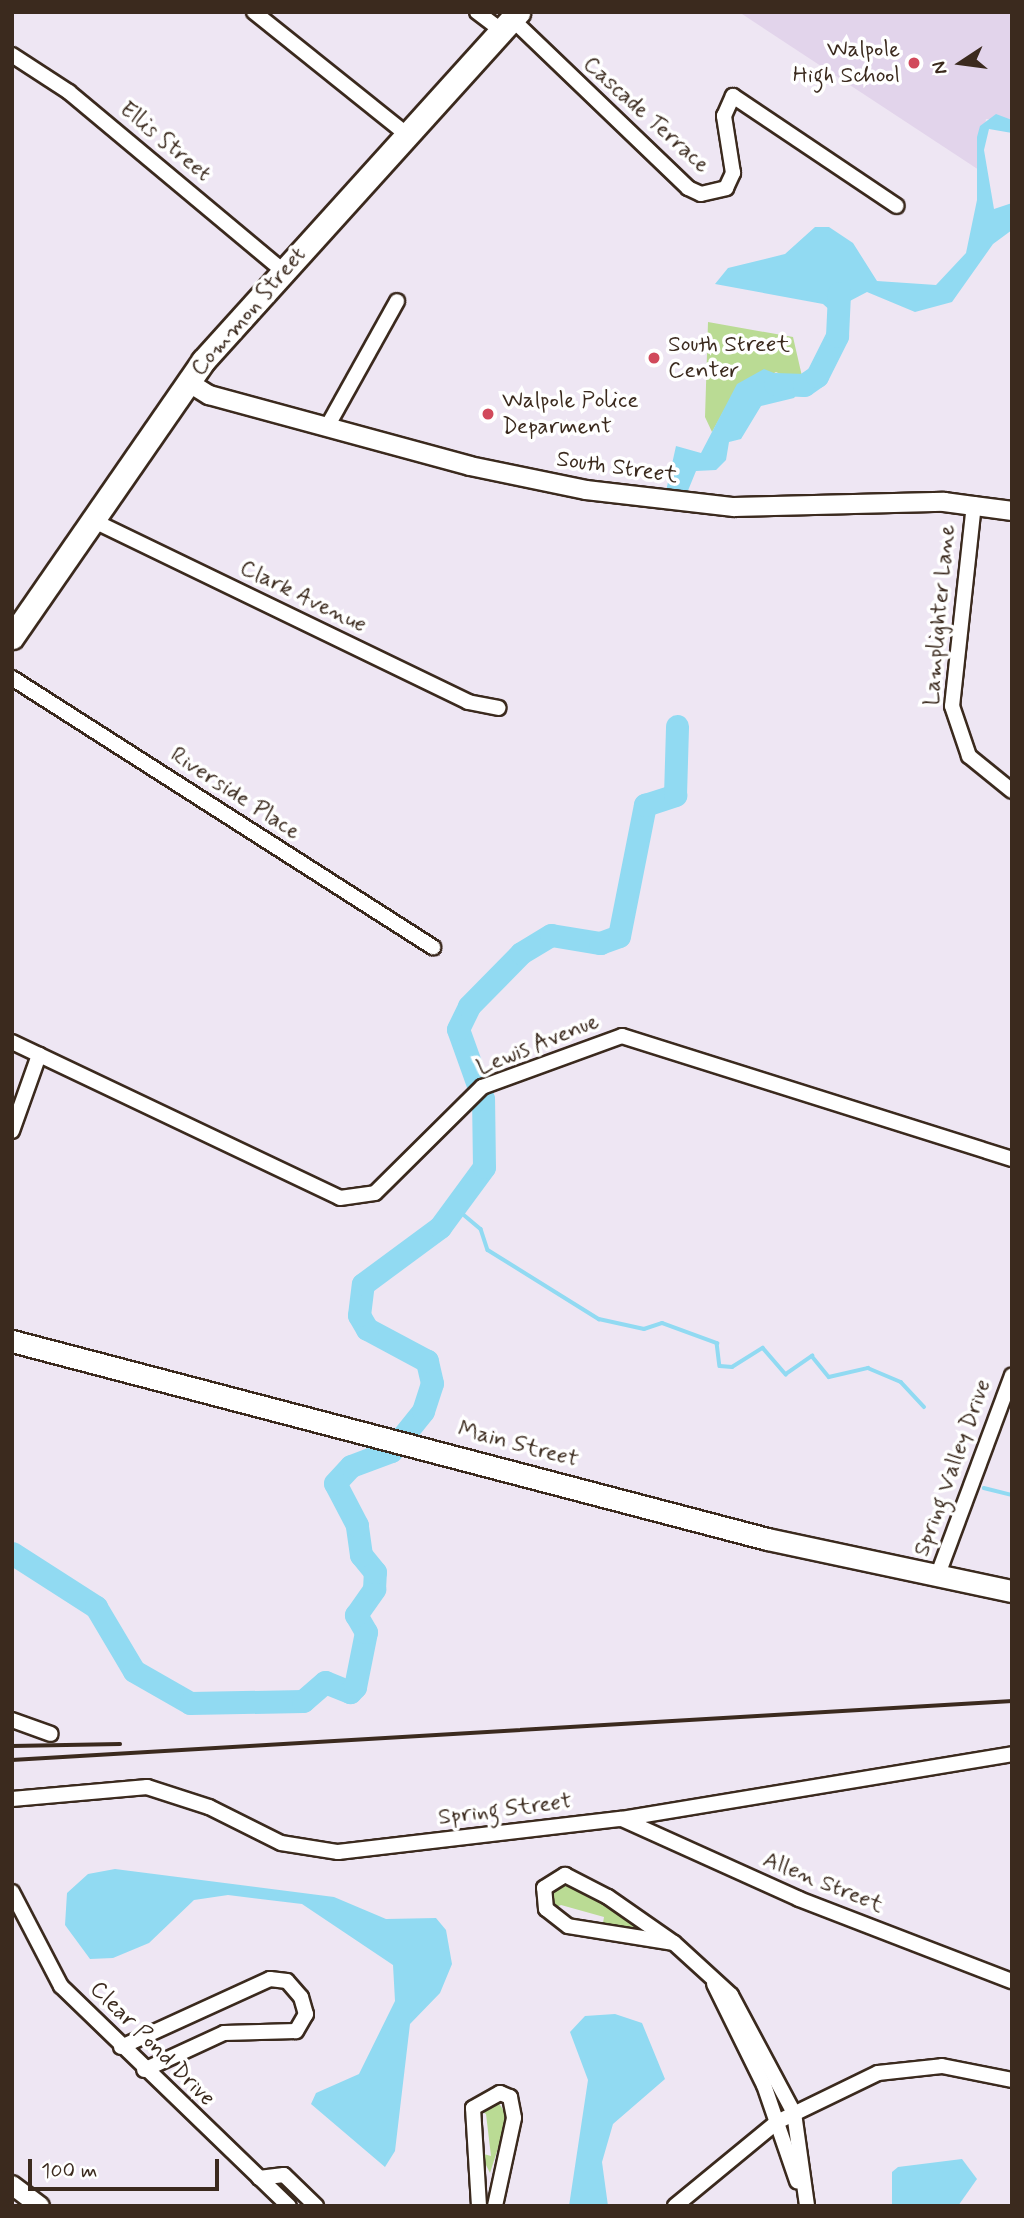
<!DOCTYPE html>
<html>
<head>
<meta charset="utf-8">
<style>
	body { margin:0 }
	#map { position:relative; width:1024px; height:2218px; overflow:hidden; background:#eee6f3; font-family:Mynerve,sans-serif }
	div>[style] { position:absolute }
	.built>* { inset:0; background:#e2d4eb }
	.green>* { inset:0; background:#badb94 }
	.water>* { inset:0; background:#91daf2 }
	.stream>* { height:3.5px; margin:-1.75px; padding:0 1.75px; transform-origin:1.75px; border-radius:1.75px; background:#91daf2 }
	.river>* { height:23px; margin:-11.5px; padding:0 11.5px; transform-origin:11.5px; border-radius:11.5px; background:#91daf2 }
	.roads { filter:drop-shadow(2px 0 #3b2a1e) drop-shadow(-2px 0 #3b2a1e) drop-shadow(0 2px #3b2a1e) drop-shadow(0 -2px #3b2a1e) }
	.minor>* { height:14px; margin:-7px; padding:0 7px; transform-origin:7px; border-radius:7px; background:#fff }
	.tertiary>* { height:18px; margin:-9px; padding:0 9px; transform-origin:9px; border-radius:9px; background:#fff }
	.secondary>* { height:21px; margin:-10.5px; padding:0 10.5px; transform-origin:10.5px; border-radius:10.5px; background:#fff }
	.primary>* { height:23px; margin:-11.5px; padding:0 11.5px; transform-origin:11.5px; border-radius:11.5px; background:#fff }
	.rail>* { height:3.5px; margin:-1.75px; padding:0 1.75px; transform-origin:1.75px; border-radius:1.75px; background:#3b2a1e }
	.dots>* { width:19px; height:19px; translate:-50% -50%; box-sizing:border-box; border:4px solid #fff; border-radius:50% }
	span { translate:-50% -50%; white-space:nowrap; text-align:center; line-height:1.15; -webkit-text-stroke:7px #fff; paint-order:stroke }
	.poi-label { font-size:23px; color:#3b2a1e }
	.right { translate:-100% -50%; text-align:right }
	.left { translate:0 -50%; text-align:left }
	.street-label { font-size:23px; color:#3b2a1e }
	.frame { position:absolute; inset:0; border:14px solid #3b2a1e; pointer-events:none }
	.north { position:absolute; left:926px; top:28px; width:70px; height:70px; -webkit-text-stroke:5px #fff; paint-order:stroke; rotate:257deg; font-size:19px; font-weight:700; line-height:28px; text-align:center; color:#3b2a1e }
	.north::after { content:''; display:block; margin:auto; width:24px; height:32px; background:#3b2a1e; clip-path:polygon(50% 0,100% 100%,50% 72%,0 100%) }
	.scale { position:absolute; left:28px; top:2159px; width:191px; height:32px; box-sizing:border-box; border:4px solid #3b2a1e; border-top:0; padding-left:9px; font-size:21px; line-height:24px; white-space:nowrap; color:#3b2a1e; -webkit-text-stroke:5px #fff; paint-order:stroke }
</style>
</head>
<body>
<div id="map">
	<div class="built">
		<i style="clip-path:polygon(739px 12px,1012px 12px,1012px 120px,986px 119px,979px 170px)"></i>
	</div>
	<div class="green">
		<i style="clip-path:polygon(708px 322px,793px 337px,804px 385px,776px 372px,732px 396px,712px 432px,705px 417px)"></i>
		<i style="clip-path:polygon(566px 1882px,636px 1921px,634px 1932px,602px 1929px,604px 1917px,561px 1905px,552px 1909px,549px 1888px)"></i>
		<i style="clip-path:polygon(498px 2102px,508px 2117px,490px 2173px,480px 2153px,491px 2156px,486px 2114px,475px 2108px)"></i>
	</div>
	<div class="water">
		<i style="clip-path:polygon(996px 114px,1012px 120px,1012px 133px,989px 129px,984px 150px,994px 209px,1012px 203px,1012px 230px,993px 244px,952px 302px,915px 312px,867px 292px,846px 303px,842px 321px,823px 304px,715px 284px,728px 268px,785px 254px,815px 227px,829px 227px,853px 243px,877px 281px,936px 285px,966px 253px,977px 200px,977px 137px,980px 126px)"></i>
		<i style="clip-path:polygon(764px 369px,804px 385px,794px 398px,761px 406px,741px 439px,729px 442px,726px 460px,716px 470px,696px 471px,687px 493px,666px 491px,676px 446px,701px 453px,737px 384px)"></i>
		<i style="clip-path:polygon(115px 1869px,334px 1897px,386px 1919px,436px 1918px,446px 1930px,452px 1964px,440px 1993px,410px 2024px,395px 2151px,385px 2167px,311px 2104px,316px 2093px,359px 2074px,395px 2001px,393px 1965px,302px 1904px,228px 1895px,194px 1900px,149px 1943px,113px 1958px,90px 1959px,65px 1925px,67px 1893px,88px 1874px)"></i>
		<i style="clip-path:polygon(615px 2014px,642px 2023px,665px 2079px,613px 2124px,602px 2162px,608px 2206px,569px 2206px,588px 2080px,570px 2032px,585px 2016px)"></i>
		<i style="clip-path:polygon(962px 2159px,977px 2179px,958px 2206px,892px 2206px,892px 2172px,898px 2167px)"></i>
	</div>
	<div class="stream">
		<i style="left:457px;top:1209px;width:31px;rotate:40deg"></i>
		<i style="left:481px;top:1229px;width:22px;rotate:72deg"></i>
		<i style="left:488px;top:1250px;width:131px;rotate:31.9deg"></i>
		<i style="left:599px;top:1319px;width:46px;rotate:12.5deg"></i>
		<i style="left:644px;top:1329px;width:19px;rotate:-18deg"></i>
		<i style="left:662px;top:1323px;width:59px;rotate:20deg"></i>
		<i style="left:717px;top:1343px;width:23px;rotate:83deg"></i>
		<i style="left:720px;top:1366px;width:12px;rotate:5deg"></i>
		<i style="left:732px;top:1367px;width:36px;rotate:-32deg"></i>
		<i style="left:763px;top:1348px;width:35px;rotate:49deg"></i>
		<i style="left:786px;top:1374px;width:32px;rotate:-35deg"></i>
		<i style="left:812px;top:1356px;width:27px;rotate:51deg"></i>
		<i style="left:829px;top:1377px;width:40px;rotate:-13deg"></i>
		<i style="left:868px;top:1368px;width:36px;rotate:23deg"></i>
		<i style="left:901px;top:1382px;width:34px;rotate:47deg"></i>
		<i style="left:984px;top:1488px;width:29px;rotate:14deg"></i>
	</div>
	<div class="river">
		<i style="left:775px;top:384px;width:29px;rotate:2deg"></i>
		<i style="left:804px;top:385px;width:16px;rotate:-35deg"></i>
		<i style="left:817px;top:376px;width:45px;rotate:-63.4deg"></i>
		<i style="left:837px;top:336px;width:43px;rotate:-87.3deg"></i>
		<i style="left:12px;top:1553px;width:100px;rotate:32.7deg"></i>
		<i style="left:96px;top:1607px;width:74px;rotate:59.3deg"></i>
		<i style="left:134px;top:1671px;width:64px;rotate:29.7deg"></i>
		<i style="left:190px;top:1703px;width:113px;rotate:-1deg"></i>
		<i style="left:303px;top:1701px;width:29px;rotate:-41deg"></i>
		<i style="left:325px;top:1682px;width:27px;rotate:22deg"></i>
		<i style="left:350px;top:1692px;width:7px;rotate:-45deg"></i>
		<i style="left:355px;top:1687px;width:56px;rotate:-78.7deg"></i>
		<i style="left:366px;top:1632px;width:20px;rotate:-120deg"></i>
		<i style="left:356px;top:1615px;width:32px;rotate:-55deg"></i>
		<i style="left:374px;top:1589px;width:17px;rotate:-87deg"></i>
		<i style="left:375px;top:1572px;width:22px;rotate:-129deg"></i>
		<i style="left:361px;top:1555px;width:30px;rotate:-98deg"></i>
		<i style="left:357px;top:1525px;width:47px;rotate:-117.6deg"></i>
		<i style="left:335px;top:1483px;width:23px;rotate:-47deg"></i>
		<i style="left:351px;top:1466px;width:43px;rotate:-20.6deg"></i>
		<i style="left:391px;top:1451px;width:51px;rotate:-51.3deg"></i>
		<i style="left:423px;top:1411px;width:29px;rotate:-72deg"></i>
		<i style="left:432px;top:1383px;width:23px;rotate:-103deg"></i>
		<i style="left:427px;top:1361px;width:68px;rotate:-151.9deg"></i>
		<i style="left:367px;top:1329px;width:16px;rotate:-120deg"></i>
		<i style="left:359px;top:1315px;width:31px;rotate:-83deg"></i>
		<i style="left:363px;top:1284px;width:96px;rotate:-36.5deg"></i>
		<i style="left:440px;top:1227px;width:74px;rotate:-53.7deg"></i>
		<i style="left:484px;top:1167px;width:68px;rotate:-90.8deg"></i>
		<i style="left:483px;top:1099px;width:74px;rotate:-109.7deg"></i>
		<i style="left:458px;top:1029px;width:25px;rotate:-64deg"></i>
		<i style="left:469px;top:1006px;width:74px;rotate:-45.5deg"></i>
		<i style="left:521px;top:953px;width:35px;rotate:-31deg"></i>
		<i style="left:551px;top:935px;width:50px;rotate:9.3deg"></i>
		<i style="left:600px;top:943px;width:20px;rotate:-20deg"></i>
		<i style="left:619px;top:936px;width:134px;rotate:-78.8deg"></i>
		<i style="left:645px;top:805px;width:32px;rotate:-18deg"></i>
		<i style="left:675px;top:795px;width:69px;rotate:-88.3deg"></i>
	</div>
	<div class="roads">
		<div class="minor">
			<i style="left:254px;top:12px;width:198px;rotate:38.7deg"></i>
			<i style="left:477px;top:12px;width:31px;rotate:37deg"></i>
			<i style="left:512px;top:19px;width:244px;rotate:43.8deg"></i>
			<i style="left:688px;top:188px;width:14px;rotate:25deg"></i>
			<i style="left:701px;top:194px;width:26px;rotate:-13deg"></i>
			<i style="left:726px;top:188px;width:17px;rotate:-65deg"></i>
			<i style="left:733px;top:173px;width:58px;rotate:-99deg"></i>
			<i style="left:724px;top:116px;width:22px;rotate:-66deg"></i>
			<i style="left:733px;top:96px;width:197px;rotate:33.9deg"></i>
			<i style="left:12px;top:55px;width:68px;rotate:33deg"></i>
			<i style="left:69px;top:92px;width:279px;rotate:39.9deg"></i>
			<i style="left:327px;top:427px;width:144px;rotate:-60.9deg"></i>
			<i style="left:974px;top:504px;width:203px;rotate:96.2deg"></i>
			<i style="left:952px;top:706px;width:53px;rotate:71.2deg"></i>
			<i style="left:969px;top:756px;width:55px;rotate:39.1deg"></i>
			<i style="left:92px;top:520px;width:418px;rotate:25.8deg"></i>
			<i style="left:468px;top:702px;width:31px;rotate:11deg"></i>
			<i style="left:12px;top:678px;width:500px;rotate:32.6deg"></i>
			<i style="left:12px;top:1042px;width:363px;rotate:25.4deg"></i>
			<i style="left:340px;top:1198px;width:35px;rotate:-8deg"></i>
			<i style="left:375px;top:1193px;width:151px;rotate:-44.7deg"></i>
			<i style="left:482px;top:1087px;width:149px;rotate:-20deg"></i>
			<i style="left:622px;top:1036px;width:409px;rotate:17.5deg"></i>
			<i style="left:12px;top:1131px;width:81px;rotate:-70.4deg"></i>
			<i style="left:937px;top:1577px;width:215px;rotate:-69.6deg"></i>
			<i style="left:12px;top:1720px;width:41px;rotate:19.7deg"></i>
			<i style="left:12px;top:1799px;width:136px;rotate:-5.1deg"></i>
			<i style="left:147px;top:1787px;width:65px;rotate:17.9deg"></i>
			<i style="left:209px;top:1807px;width:80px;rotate:26.6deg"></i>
			<i style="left:281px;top:1843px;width:58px;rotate:9deg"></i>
			<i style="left:338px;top:1852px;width:285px;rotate:-6.7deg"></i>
			<i style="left:621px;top:1819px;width:396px;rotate:-9.4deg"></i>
			<i style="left:622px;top:1819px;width:194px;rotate:24.3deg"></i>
			<i style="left:799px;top:1899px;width:228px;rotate:21.1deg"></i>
			<i style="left:12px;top:1892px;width:106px;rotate:62.5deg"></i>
			<i style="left:61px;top:1986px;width:317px;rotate:44deg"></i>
			<i style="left:674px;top:1943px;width:107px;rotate:-170.9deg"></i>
			<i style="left:568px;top:1926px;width:28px;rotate:-142deg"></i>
			<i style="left:546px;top:1909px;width:21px;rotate:-95deg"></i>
			<i style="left:544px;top:1888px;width:25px;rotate:-32deg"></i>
			<i style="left:565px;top:1875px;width:48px;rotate:27.1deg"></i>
			<i style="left:608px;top:1897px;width:80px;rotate:34.9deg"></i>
			<i style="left:674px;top:1943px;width:77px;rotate:42.4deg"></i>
			<i style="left:731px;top:1995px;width:134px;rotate:61.9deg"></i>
			<i style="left:794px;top:2113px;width:94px;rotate:82deg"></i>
			<i style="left:714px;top:1984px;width:113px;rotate:63.7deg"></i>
			<i style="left:764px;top:2085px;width:102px;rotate:71deg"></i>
			<i style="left:121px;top:2047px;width:164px;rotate:-24.5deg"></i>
			<i style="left:270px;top:1979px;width:17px;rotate:7deg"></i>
			<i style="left:287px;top:1981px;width:21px;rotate:49deg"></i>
			<i style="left:301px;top:1997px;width:18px;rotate:74deg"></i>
			<i style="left:306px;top:2014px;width:20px;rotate:120deg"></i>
			<i style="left:296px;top:2031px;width:72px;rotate:178.4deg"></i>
			<i style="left:224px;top:2033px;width:88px;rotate:155.2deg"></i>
			<i style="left:259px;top:2178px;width:25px;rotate:-7deg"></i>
			<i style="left:284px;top:2175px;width:45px;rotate:44.1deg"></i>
			<i style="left:479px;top:2206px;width:98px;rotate:-93.5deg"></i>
			<i style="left:473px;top:2108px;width:31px;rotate:-29deg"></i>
			<i style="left:500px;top:2093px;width:11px;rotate:22deg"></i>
			<i style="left:510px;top:2097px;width:21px;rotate:79deg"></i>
			<i style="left:514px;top:2118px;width:90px;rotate:102.2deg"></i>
			<i style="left:675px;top:2206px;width:132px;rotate:-39.5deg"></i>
			<i style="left:777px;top:2122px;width:112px;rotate:-25.9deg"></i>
			<i style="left:878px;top:2073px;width:64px;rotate:-6.2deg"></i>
			<i style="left:942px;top:2066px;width:71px;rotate:11.3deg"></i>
		</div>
		<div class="tertiary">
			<i style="left:188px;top:382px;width:25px;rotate:32deg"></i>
			<i style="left:209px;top:395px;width:270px;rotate:15.2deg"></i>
			<i style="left:470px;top:466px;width:118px;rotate:11.7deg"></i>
			<i style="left:586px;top:490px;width:149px;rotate:6.6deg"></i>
			<i style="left:734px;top:507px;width:210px;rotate:-1.4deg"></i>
			<i style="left:944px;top:502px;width:69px;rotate:7.5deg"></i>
			<i style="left:12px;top:2185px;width:35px;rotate:37deg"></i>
		</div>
		<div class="secondary">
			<i style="left:12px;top:1341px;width:781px;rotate:14.69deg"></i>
			<i style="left:767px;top:1539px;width:250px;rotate:12deg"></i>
		</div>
		<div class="primary">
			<i style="left:12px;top:637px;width:336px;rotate:-55.3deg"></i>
			<i style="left:203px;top:361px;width:470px;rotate:-47.9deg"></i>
		</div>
	</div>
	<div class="rail">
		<i style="left:12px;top:1746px;width:108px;rotate:-1.1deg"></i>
		<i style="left:12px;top:1760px;width:1002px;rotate:-3.38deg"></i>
	</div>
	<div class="dots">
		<i style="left:914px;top:63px;background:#d1495b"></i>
		<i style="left:654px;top:358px;background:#d1495b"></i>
		<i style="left:488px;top:414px;background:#d1495b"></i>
	</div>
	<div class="poi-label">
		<span class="right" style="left:900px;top:63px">Walpole<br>High School</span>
		<span class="left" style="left:668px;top:358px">South Street<br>Center</span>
		<span class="left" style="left:502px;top:414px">Walpole Police<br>Deparment</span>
	</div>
	<div class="street-label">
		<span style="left:646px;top:115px;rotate:42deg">Cascade Terrace</span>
		<span style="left:165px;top:142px;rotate:40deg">Ellis Street</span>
		<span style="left:249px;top:312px;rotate:-49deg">Common Street</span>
		<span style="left:617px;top:468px;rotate:8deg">South Street</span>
		<span style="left:303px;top:597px;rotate:26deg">Clark Avenue</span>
		<span style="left:940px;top:615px;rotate:-85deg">Lamplighter Lane</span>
		<span style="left:235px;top:794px;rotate:33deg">Riverside Place</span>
		<span style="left:538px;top:1045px;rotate:-22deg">Lewis Avenue</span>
		<span style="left:518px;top:1445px;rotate:15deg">Main Street</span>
		<span style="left:953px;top:1468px;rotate:-70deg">Spring Valley Drive</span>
		<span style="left:505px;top:1810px;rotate:-7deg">Spring Street</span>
		<span style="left:823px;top:1883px;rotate:22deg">Allen Street</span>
		<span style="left:152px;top:2044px;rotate:45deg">Clear Pond Drive</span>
	</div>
	<div class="frame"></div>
	<div class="north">N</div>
	<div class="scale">100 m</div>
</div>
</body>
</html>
